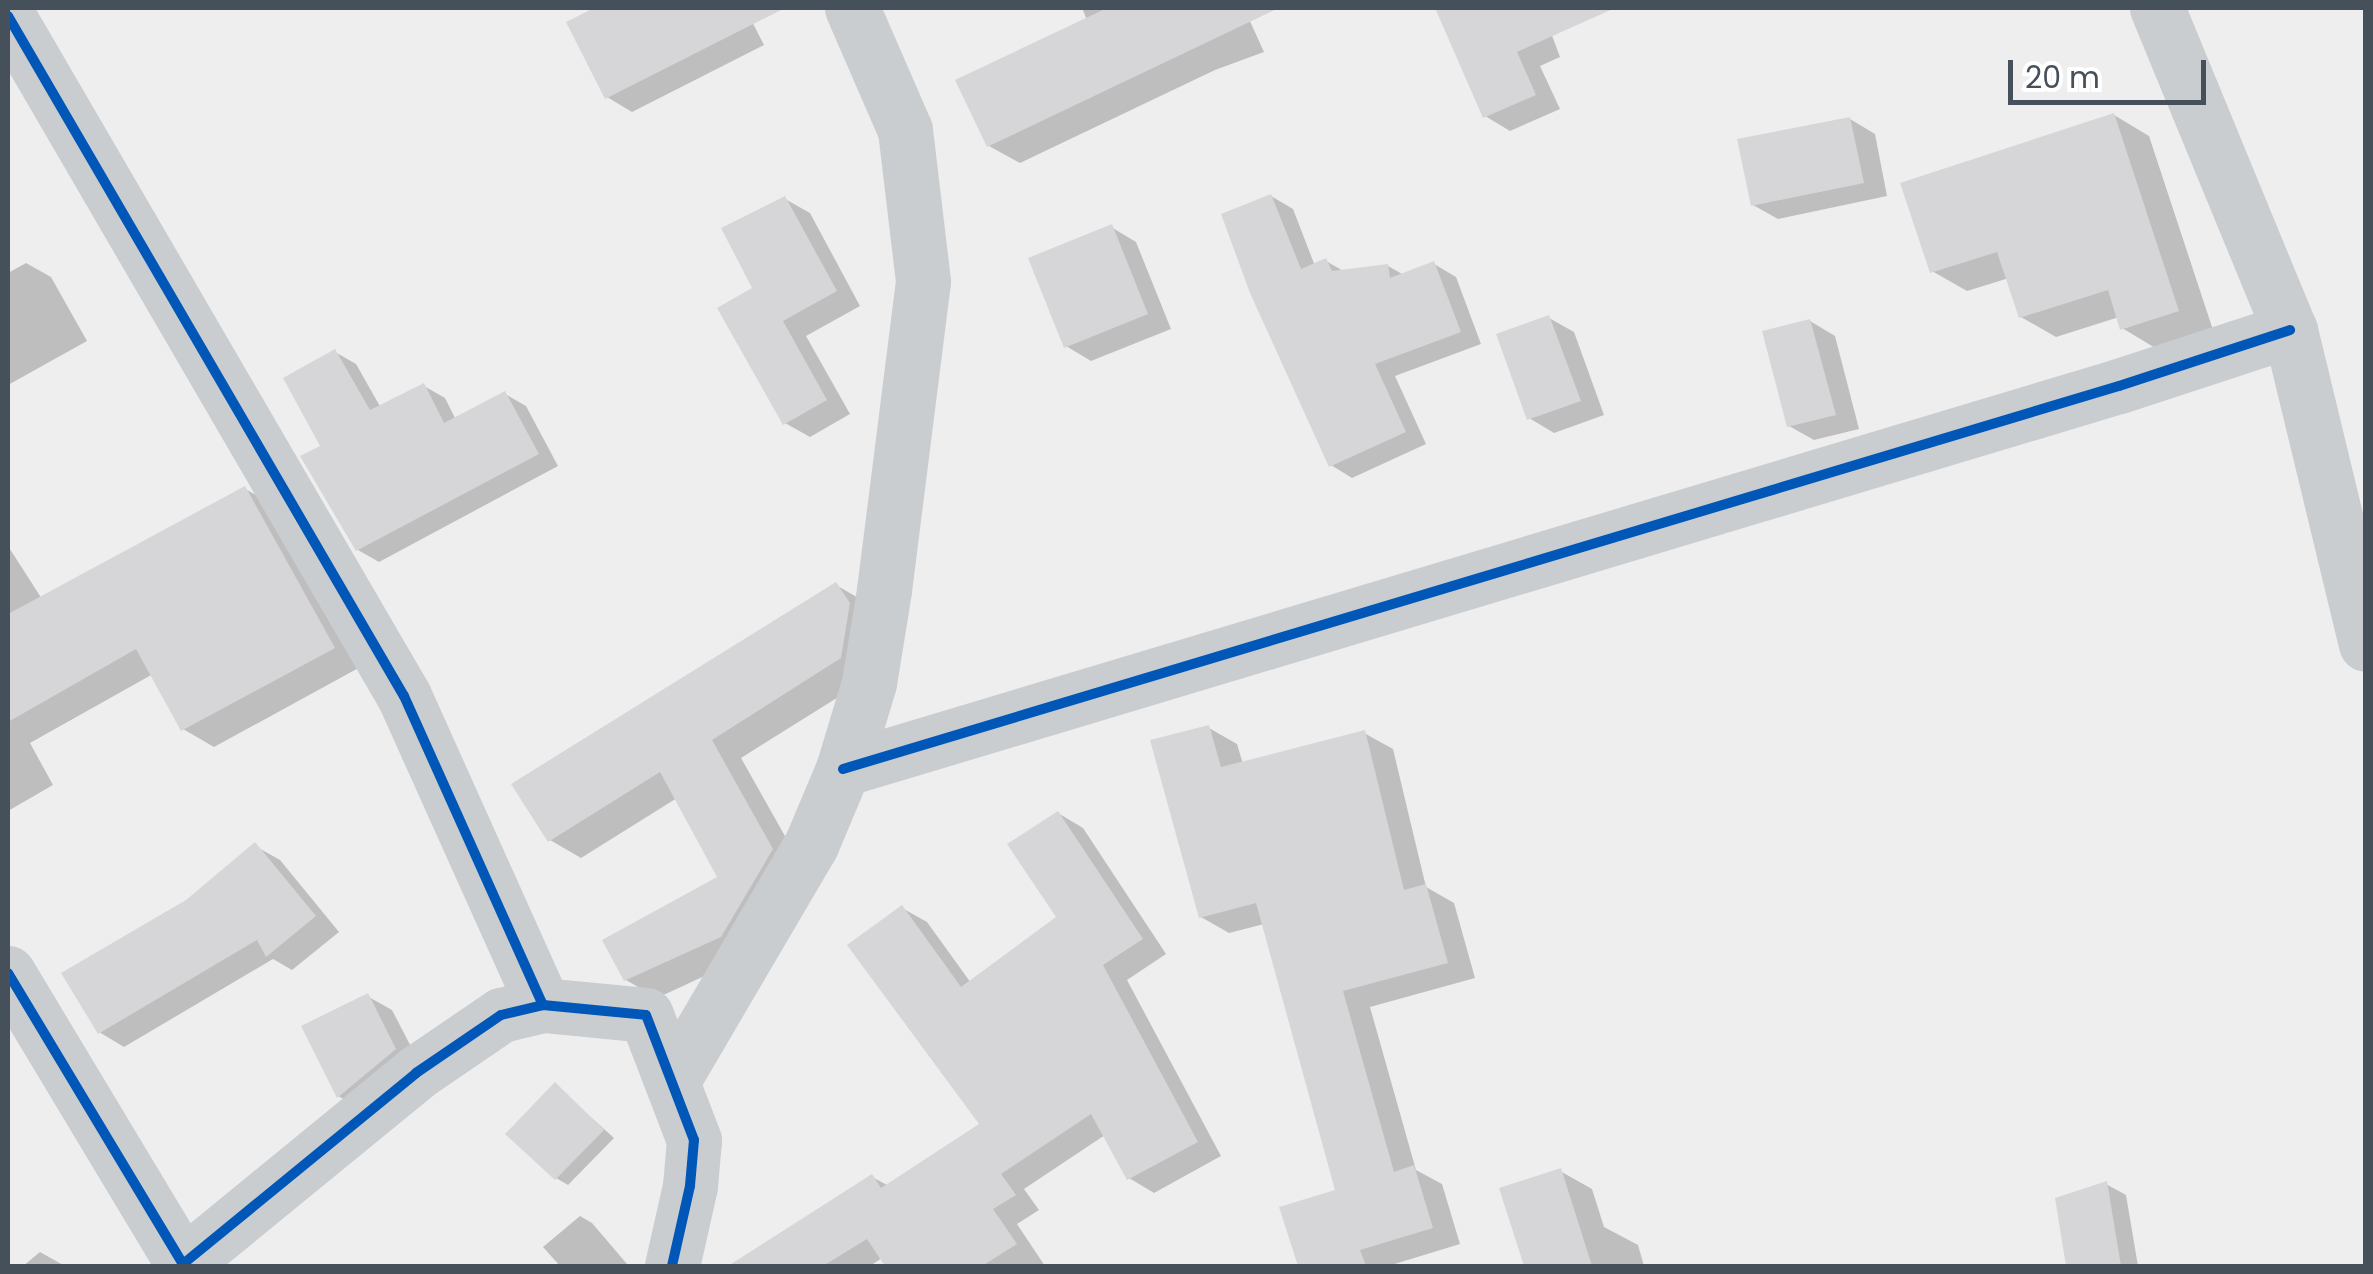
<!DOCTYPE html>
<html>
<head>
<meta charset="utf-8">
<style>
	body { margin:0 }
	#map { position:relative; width:2373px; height:1274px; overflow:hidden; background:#efeeee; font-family:Poppins,sans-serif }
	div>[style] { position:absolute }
	.shadow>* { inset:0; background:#0003 }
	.building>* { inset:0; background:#d6d6d8 }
	.street>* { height:55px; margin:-27.5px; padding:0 27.5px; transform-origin:27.5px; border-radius:27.5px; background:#cacdcf }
	.cycleway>* { height:10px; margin:-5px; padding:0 5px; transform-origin:5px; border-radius:5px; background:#0057b8 }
	span { translate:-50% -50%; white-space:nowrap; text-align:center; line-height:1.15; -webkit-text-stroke:10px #fff; paint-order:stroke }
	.frame { position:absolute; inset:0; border:10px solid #46505a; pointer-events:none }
	.scale { position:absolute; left:2008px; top:60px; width:198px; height:45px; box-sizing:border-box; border:5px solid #46505a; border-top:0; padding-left:12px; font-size:30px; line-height:35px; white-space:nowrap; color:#46505a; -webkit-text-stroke:8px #fff; paint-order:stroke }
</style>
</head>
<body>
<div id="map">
	<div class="shadow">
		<i style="clip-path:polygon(600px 8px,745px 8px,764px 45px,632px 112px,607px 97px,569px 23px)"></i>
		<i style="clip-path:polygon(1082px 8px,1244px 8px,1264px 52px,1215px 70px,1020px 163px,989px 146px,1087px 20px)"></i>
		<i style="clip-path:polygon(1438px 8px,1602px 8px,1550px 30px,1560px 57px,1540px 66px,1560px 109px,1510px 131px,1485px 116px)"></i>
		<i style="clip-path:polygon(2114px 115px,2149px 136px,2213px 330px,2157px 349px,2122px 328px,2119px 317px,2056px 337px,2021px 317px,2009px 278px,1967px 291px,1932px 271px)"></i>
		<i style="clip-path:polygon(1850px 119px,1875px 134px,1887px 196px,1778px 219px,1753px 205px)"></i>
		<i style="clip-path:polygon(1271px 196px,1293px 209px,1315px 266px,1326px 261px,1345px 272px,1388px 266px,1404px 275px,1434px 264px,1456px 277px,1481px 344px,1395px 376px,1426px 444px,1352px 478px,1331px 465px)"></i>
		<i style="clip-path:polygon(785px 199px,810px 213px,860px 306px,806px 336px,850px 414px,810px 437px,785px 423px,755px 289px)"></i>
		<i style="clip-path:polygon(1111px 227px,1136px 242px,1171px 329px,1091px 361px,1066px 346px)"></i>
		<i style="clip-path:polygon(26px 263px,51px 277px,87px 341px,8px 385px,8px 273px)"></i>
		<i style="clip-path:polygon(1549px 318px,1574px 332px,1604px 415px,1554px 433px,1529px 418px)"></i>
		<i style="clip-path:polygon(1810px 321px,1835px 336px,1859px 429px,1814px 440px,1789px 426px)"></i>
		<i style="clip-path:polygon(335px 352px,356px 364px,381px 408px,424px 386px,445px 398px,456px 420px,505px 394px,526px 406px,558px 466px,379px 562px,358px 550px,323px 446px)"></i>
		<i style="clip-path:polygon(245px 489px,276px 506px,364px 665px,214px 747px,183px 729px,153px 674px,30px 743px,53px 785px,8px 811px,8px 546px,42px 599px)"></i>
		<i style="clip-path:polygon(836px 585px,867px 603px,872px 676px,741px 758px,803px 868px,752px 954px,657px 998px,626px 980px,720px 878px,677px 798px,581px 858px,550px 840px)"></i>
		<i style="clip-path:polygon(1209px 728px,1237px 744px,1243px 764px,1364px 733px,1393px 749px,1426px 887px,1454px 903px,1475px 978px,1370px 1007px,1416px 1170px,1442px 1184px,1460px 1244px,1388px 1266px,1300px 1266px,1282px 1208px,1338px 1191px,1264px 924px,1229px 933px,1201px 917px)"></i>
		<i style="clip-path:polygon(1058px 813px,1083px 828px,1166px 954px,1127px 980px,1221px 1156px,1154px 1193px,1129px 1178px,1105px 1135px,1024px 1189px,1039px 1210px,1017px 1224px,1045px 1266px,887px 1266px,882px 1258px,870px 1266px,766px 1266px,756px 1251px,872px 1177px,889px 1186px,982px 1124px,902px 908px,927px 922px,971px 983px,1060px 917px)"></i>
		<i style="clip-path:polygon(255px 846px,280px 860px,339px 932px,292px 970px,273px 959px,124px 1047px,99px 1032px,188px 902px)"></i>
		<i style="clip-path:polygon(367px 996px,392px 1010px,420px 1064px,363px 1110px,338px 1096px)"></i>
		<i style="clip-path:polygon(556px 1086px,614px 1138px,568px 1185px,556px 1178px)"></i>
		<i style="clip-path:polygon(1560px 1171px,1592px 1189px,1604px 1227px,1638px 1245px,1644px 1266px,1526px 1266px,1502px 1190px)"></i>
		<i style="clip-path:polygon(2106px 1184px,2126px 1195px,2138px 1266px,2068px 1266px,2058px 1199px)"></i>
		<i style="clip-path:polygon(580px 1216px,592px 1223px,627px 1264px,560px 1266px,543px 1247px)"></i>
		<i style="clip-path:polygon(40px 1252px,65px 1266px,23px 1266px)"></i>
	</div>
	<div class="building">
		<i style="clip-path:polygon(594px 8px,785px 8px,605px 99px,566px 22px)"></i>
		<i style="clip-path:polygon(1107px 8px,1279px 8px,987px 147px,955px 80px)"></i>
		<i style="clip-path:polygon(1435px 8px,1615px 8px,1517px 52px,1536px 95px,1483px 118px)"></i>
		<i style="clip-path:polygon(2114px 113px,2179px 311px,2120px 330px,2108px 290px,2019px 318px,1997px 252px,1930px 273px,1900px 183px)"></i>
		<i style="clip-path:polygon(1850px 117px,1864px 183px,1751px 206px,1737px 139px)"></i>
		<i style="clip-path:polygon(1271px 194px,1301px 269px,1326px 258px,1332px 271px,1388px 264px,1390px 278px,1434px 261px,1461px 332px,1375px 364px,1406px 432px,1329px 467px,1250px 293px,1221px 214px)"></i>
		<i style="clip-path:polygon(785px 196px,837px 291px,783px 321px,827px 400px,783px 425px,717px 308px,752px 288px,721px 228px)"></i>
		<i style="clip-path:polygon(1112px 224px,1148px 314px,1064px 348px,1028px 258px)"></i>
		<i style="clip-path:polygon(1549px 315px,1581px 401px,1527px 420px,1496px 334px)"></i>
		<i style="clip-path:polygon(1810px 319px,1836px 415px,1787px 427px,1762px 331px)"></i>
		<i style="clip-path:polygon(335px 349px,370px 410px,424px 383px,444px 423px,505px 391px,539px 454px,356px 551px,300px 456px,320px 446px,283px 378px)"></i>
		<i style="clip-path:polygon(245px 486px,335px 648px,181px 731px,136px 649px,8px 722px,8px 614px)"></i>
		<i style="clip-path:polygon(836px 582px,850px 603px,841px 658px,712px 740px,773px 849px,721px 937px,624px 981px,602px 940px,717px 877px,660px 772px,548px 842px,511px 784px)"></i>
		<i style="clip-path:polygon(1209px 725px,1221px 767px,1365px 730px,1404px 890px,1426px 884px,1448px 963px,1343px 991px,1394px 1172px,1414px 1165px,1433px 1228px,1360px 1250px,1366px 1266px,1298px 1266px,1279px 1207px,1335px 1190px,1256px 903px,1199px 918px,1150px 740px)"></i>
		<i style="clip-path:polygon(1058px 811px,1143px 939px,1103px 965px,1198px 1142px,1127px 1180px,1091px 1114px,1001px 1174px,1016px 1195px,993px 1209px,1017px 1244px,982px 1266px,885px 1266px,867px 1239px,823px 1266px,728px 1266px,872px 1174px,881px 1188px,979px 1124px,847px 945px,902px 905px,961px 987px,1056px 917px,1007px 844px)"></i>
		<i style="clip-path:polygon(255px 842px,316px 916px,266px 957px,257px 940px,98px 1034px,61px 973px,186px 900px)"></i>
		<i style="clip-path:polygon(368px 993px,396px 1049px,337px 1098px,301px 1026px)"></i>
		<i style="clip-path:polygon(555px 1082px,604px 1130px,555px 1180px,505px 1134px)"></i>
		<i style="clip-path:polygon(1561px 1168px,1592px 1266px,1524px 1266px,1499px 1188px)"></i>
		<i style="clip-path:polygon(2107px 1181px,2121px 1266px,2066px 1266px,2055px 1198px)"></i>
	</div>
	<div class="street">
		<i style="left:2157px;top:8px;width:348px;rotate:67.6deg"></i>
		<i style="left:2290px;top:330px;width:323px;rotate:76.4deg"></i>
		<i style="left:8px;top:16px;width:787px;rotate:59.79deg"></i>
		<i style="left:404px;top:696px;width:339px;rotate:65.8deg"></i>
		<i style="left:843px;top:769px;width:1332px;rotate:-16.71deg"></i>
		<i style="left:2119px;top:386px;width:180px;rotate:-18.1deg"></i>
		<i style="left:8px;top:973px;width:340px;rotate:59deg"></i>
		<i style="left:183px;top:1264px;width:301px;rotate:-39.3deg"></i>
		<i style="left:416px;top:1073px;width:103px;rotate:-34.3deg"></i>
		<i style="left:501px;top:1015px;width:43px;rotate:-13.4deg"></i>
		<i style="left:543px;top:1005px;width:103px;rotate:5.5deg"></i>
		<i style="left:646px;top:1015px;width:134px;rotate:69deg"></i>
		<i style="left:694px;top:1140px;width:46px;rotate:95deg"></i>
		<i style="left:690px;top:1186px;width:82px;rotate:102.7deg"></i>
		<i style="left:673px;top:1080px;width:273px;rotate:-59.6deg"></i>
		<i style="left:811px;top:845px;width:82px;rotate:-67.2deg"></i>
		<i style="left:843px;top:769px;width:90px;rotate:-73.2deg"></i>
		<i style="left:869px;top:683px;width:94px;rotate:-80.8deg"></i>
		<i style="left:884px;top:590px;width:311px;rotate:-82.8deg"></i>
		<i style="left:923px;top:281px;width:152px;rotate:-96.8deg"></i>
		<i style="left:905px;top:130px;width:133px;rotate:-113.5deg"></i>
	</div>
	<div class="cycleway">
		<i style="left:8px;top:16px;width:787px;rotate:59.79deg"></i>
		<i style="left:404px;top:696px;width:339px;rotate:65.8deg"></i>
		<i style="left:843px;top:769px;width:1332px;rotate:-16.71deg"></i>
		<i style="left:2119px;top:386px;width:180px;rotate:-18.1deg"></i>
		<i style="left:8px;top:973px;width:340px;rotate:59deg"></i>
		<i style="left:183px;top:1264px;width:301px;rotate:-39.3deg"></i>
		<i style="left:416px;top:1073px;width:103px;rotate:-34.3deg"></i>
		<i style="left:501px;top:1015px;width:43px;rotate:-13.4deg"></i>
		<i style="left:543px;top:1005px;width:103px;rotate:5.5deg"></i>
		<i style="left:646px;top:1015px;width:134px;rotate:69deg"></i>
		<i style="left:694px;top:1140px;width:46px;rotate:95deg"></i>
		<i style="left:690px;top:1186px;width:82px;rotate:102.7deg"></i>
	</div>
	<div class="frame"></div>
	<div class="scale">20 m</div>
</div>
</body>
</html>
